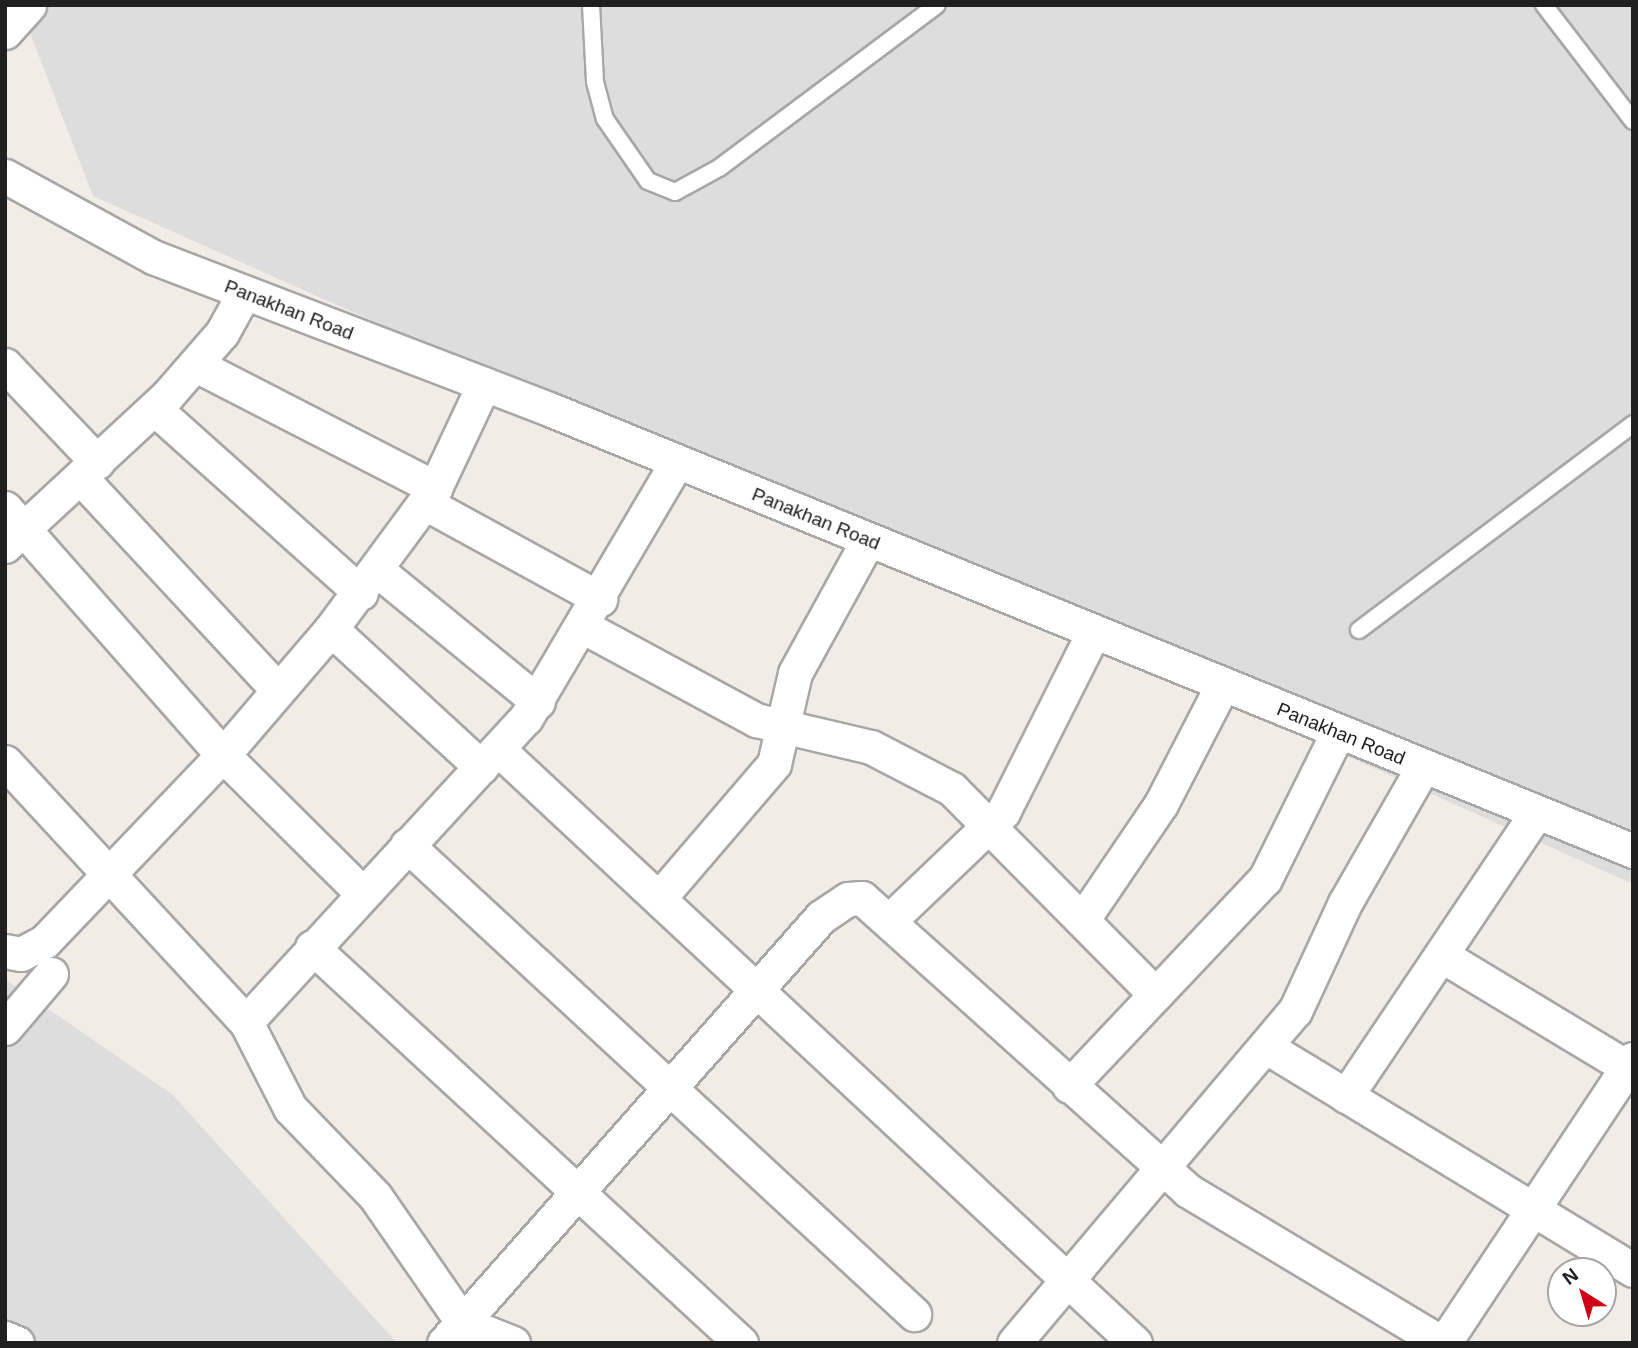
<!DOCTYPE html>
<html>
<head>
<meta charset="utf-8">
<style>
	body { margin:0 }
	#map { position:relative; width:1638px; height:1348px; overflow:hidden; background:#f1ece6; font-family:Arial,sans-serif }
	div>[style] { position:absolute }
	.residential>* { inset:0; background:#dedddd }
	.roads { filter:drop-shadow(2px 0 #a7a7a7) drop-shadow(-2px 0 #a7a7a7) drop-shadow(0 2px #a7a7a7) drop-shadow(0 -2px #a7a7a7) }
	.service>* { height:16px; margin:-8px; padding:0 8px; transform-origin:8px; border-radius:8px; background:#fff }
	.minor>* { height:33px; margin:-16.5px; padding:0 16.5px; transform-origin:16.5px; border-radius:16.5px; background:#fff }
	span { translate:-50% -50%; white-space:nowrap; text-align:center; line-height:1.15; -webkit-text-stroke:7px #fff; paint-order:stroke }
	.street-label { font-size:19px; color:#202020 }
	.frame { position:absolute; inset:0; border:7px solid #202020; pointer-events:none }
	.north { position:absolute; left:1547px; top:1257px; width:70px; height:70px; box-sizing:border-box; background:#fff; border:2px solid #a6a6a6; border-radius:50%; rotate:323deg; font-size:19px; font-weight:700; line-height:28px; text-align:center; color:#202020 }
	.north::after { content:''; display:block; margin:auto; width:24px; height:32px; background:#d00016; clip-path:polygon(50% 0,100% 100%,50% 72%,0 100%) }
</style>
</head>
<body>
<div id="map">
	<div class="residential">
		<i style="clip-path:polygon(35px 5px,1633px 5px,1633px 884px,93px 196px,25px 20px)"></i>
		<i style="clip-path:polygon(5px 979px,173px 1095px,397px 1343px,5px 1343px)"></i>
	</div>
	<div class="roads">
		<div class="service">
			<i style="left:591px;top:5px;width:77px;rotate:87deg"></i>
			<i style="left:595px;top:82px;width:38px;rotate:75deg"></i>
			<i style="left:605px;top:119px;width:75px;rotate:55.3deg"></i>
			<i style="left:648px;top:181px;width:29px;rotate:22deg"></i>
			<i style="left:675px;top:192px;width:50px;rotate:-28.6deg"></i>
			<i style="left:719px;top:168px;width:272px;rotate:-36.8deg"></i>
			<i style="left:1544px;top:5px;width:146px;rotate:52.5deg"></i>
			<i style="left:1359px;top:630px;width:343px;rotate:-36.9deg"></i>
		</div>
		<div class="minor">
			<i style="left:5px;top:32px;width:36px;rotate:-48deg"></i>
			<i style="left:5px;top:176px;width:169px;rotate:28.7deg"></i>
			<i style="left:153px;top:257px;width:424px;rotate:21deg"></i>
			<i style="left:549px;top:409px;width:1171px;rotate:22.18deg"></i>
			<i style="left:5px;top:365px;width:134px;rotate:46.5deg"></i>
			<i style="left:196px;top:365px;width:269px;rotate:27.2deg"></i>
			<i style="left:155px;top:409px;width:276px;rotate:41.8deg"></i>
			<i style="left:80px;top:477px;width:291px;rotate:47.1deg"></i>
			<i style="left:425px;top:503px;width:200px;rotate:28.7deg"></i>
			<i style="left:5px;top:508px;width:329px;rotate:48.6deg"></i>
			<i style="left:223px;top:755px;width:194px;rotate:44.8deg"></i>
			<i style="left:5px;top:546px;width:221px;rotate:-42.8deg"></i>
			<i style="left:167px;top:396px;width:84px;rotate:-48.9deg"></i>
			<i style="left:222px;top:333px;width:46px;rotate:-61.2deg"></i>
			<i style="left:377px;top:570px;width:208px;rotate:39.3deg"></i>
			<i style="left:584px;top:627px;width:196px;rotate:28.4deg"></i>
			<i style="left:756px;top:720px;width:118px;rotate:13.2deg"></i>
			<i style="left:871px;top:747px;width:91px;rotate:27.4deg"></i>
			<i style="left:952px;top:789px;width:289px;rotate:45.3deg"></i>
			<i style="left:331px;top:629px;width:204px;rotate:42.6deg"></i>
			<i style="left:498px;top:749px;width:871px;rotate:43deg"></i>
			<i style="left:5px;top:762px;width:355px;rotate:47.2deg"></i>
			<i style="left:246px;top:1022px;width:97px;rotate:62.9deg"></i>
			<i style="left:290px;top:1108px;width:122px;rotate:46deg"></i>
			<i style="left:375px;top:1196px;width:155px;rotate:55.3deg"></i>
			<i style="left:463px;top:1323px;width:54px;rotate:21.8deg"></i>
			<i style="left:407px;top:845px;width:691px;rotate:42.77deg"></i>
			<i style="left:660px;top:897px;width:175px;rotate:-49.4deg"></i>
			<i style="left:774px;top:764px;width:93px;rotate:-77deg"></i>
			<i style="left:795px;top:673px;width:152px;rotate:-61.2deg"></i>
			<i style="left:1083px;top:919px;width:139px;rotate:-55.9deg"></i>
			<i style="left:1161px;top:804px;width:133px;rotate:-62.7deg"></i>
			<i style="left:890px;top:920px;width:156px;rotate:-43.7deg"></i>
			<i style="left:1003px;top:812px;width:200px;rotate:-63.3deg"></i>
			<i style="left:312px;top:947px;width:584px;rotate:42.71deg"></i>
			<i style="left:5px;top:951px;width:16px;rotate:11deg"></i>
			<i style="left:21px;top:954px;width:27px;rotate:-28deg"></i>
			<i style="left:45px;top:941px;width:257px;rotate:-46.3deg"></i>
			<i style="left:223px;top:755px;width:166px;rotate:-49.4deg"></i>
			<i style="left:331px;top:629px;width:175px;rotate:-53.6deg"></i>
			<i style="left:435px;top:488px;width:115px;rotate:-64.8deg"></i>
			<i style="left:1441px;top:955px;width:224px;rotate:31.1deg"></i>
			<i style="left:246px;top:1022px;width:413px;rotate:-47.4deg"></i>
			<i style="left:526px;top:718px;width:297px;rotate:-59.5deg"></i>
			<i style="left:5px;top:1028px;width:71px;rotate:-49.6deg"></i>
			<i style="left:1268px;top:1048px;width:427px;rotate:31.3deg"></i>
			<i style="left:1069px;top:1086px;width:285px;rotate:-46.6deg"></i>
			<i style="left:1265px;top:879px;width:164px;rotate:-63.6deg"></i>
			<i style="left:1346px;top:1096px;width:342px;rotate:-56.1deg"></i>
			<i style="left:5px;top:1338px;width:13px;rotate:23deg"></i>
			<i style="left:444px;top:1343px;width:569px;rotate:-48.49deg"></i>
			<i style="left:821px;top:917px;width:32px;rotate:-34deg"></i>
			<i style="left:848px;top:899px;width:14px;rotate:-4deg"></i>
			<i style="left:862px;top:898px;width:437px;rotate:41.9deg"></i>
			<i style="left:1187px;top:1190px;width:297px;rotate:31deg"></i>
			<i style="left:1014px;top:1343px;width:435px;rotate:-49.8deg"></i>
			<i style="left:1295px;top:1011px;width:119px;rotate:-65.2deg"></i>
			<i style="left:1345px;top:903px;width:157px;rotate:-60.2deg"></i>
			<i style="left:1444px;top:1343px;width:341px;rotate:-56.4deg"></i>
		</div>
	</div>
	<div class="street-label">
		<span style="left:289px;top:310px;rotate:21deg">Panakhan Road</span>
		<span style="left:816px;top:519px;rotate:22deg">Panakhan Road</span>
		<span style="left:1341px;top:734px;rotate:22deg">Panakhan Road</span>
	</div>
	<div class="frame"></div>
	<div class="north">N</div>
</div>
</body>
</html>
